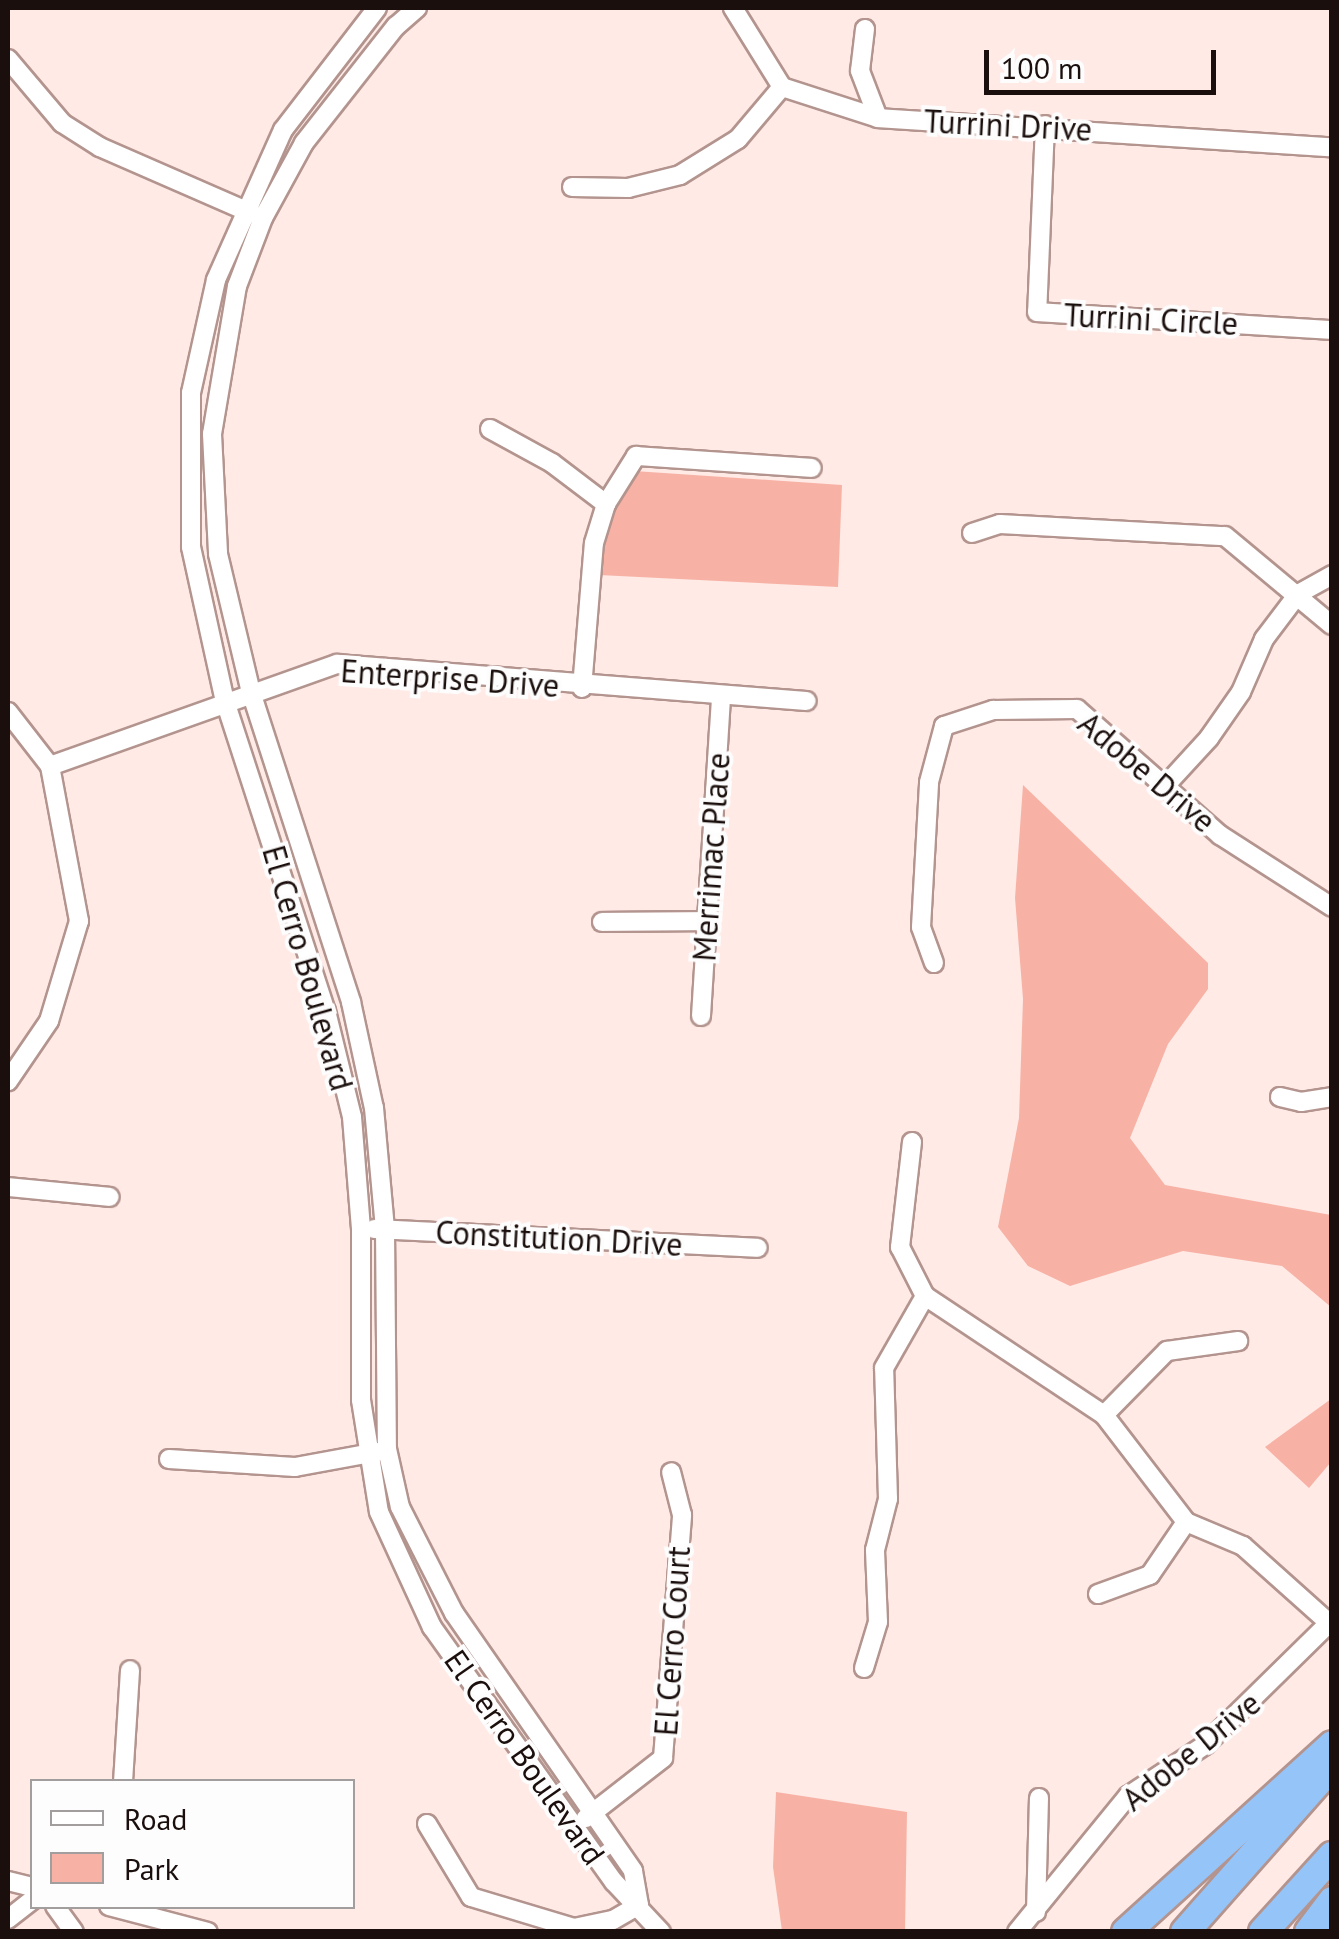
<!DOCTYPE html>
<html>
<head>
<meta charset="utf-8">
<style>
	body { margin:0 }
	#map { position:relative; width:1339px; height:1939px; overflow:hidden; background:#ffeae6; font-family:"PT Sans",sans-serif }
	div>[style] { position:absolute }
	.green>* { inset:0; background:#f7b2a5 }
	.roads { filter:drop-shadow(2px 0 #b3948e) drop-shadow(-2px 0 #b3948e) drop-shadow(0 2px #b3948e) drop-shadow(0 -2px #b3948e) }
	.minor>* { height:18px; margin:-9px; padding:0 9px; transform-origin:9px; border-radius:9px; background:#fff }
	.highway>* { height:28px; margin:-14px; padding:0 14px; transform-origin:14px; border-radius:14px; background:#95c4f9 }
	span { translate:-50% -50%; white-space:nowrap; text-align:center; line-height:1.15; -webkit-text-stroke:8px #fdfdfd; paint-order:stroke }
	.street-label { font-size:32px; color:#1a0f0d }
	.frame { position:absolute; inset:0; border:10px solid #1a0f0d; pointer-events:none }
	.legend { position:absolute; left:30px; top:1779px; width:325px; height:130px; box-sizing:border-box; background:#fdfdfd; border:2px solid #a29e9d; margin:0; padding:12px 18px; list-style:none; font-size:30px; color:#1a0f0d }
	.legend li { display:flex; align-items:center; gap:20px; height:50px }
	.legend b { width:50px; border:2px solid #a29e9d }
	.scale { position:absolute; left:984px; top:50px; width:232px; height:45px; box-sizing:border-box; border:5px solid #1a0f0d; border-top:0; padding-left:12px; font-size:30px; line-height:35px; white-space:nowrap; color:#1a0f0d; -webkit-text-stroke:8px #fdfdfd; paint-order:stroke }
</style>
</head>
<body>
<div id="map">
	<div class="green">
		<i style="clip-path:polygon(634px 471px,842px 485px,838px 587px,599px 575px,614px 500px)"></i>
		<i style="clip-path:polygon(1023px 785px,1208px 963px,1208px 989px,1168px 1044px,1130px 1138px,1165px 1185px,1331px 1215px,1331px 1307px,1282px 1266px,1183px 1251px,1070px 1286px,1028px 1266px,998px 1227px,1019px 1118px,1023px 999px,1015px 898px)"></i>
		<i style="clip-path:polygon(1331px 1399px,1331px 1462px,1309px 1488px,1265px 1447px)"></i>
		<i style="clip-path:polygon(776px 1792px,907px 1812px,905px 1931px,782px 1931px,773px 1867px)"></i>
	</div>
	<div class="roads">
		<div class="minor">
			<i style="left:377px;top:8px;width:154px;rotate:127.6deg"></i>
			<i style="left:283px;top:130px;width:164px;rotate:114.1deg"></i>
			<i style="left:216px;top:280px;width:116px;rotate:102.5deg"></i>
			<i style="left:191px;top:393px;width:154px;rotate:90deg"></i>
			<i style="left:191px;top:547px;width:158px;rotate:77.6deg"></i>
			<i style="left:225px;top:701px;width:326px;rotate:72deg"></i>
			<i style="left:326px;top:1011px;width:109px;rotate:76.2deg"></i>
			<i style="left:352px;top:1117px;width:112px;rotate:85.4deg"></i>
			<i style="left:361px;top:1229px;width:171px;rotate:90deg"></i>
			<i style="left:361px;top:1400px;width:113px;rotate:80.9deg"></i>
			<i style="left:379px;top:1512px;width:127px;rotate:65.3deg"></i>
			<i style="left:432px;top:1627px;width:313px;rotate:54.5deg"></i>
			<i style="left:614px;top:1882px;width:69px;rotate:46.8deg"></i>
			<i style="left:417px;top:8px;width:28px;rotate:139deg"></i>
			<i style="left:396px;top:26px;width:149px;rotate:128.2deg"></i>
			<i style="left:304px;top:143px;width:85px;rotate:118.7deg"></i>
			<i style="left:263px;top:218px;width:73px;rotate:110.9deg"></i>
			<i style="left:237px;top:286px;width:150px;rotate:99.6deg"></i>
			<i style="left:212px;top:434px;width:120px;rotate:87.1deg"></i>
			<i style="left:218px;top:554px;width:142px;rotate:76.6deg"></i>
			<i style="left:251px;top:692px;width:326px;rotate:72.1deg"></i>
			<i style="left:351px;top:1002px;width:108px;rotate:77.8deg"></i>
			<i style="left:374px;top:1108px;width:121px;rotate:84.8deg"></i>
			<i style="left:385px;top:1229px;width:220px;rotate:89.5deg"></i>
			<i style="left:387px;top:1449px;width:59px;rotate:77.4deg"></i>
			<i style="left:400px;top:1507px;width:119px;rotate:63deg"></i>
			<i style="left:454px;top:1613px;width:314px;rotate:55.2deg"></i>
			<i style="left:633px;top:1871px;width:34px;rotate:80deg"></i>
			<i style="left:733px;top:8px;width:93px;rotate:58.2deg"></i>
			<i style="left:782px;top:87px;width:101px;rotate:17.9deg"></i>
			<i style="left:878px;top:118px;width:455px;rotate:3.7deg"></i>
			<i style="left:865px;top:29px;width:42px;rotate:96.8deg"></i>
			<i style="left:860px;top:71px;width:50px;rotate:69deg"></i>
			<i style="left:8px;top:59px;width:84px;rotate:49.8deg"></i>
			<i style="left:62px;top:123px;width:45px;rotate:32.3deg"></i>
			<i style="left:100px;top:147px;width:167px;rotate:23.6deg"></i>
			<i style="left:1045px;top:125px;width:187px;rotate:92.4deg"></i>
			<i style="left:1037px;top:312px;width:296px;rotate:3.5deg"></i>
			<i style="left:572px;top:187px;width:56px;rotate:1deg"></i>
			<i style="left:628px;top:188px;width:54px;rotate:-14deg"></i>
			<i style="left:680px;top:175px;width:68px;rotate:-31.8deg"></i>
			<i style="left:738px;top:139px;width:68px;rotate:-49.8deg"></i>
			<i style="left:490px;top:429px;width:71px;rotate:28.7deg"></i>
			<i style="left:552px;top:463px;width:68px;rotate:37.2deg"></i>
			<i style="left:972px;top:533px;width:29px;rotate:-18deg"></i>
			<i style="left:1000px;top:524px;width:225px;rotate:3.1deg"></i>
			<i style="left:1225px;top:536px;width:139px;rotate:39.8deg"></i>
			<i style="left:582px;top:688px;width:145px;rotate:-85.3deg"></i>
			<i style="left:594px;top:543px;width:41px;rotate:-72.9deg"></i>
			<i style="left:606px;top:504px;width:57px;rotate:-58deg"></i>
			<i style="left:636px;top:456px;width:176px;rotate:3.9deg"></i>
			<i style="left:8px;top:712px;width:68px;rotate:52.1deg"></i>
			<i style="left:50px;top:766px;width:158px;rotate:79.4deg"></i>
			<i style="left:79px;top:921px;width:104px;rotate:106.7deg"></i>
			<i style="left:49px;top:1021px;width:73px;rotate:124.3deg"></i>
			<i style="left:50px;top:766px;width:305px;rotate:-19.6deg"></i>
			<i style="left:337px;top:664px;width:471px;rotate:4.5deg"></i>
			<i style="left:1166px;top:785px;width:64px;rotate:-47.5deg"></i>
			<i style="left:1209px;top:738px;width:56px;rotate:-55.2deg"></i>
			<i style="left:1241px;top:692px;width:58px;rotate:-66.5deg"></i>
			<i style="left:1264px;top:639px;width:56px;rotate:-52.9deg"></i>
			<i style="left:1298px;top:594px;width:39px;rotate:-29deg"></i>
			<i style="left:602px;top:922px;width:105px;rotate:-0.5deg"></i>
			<i style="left:934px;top:963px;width:38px;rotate:-110deg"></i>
			<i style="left:921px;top:927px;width:145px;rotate:-86.8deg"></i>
			<i style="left:929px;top:782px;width:58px;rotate:-75deg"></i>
			<i style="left:944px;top:726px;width:52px;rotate:-18.1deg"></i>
			<i style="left:993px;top:710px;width:84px;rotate:-0.7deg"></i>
			<i style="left:1077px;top:709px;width:191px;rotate:41.4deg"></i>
			<i style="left:1220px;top:835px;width:133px;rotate:32.7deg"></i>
			<i style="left:701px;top:1016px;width:318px;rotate:-86.4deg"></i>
			<i style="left:1280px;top:1097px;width:22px;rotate:13deg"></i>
			<i style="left:1301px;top:1102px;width:31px;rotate:-9deg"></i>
			<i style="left:912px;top:1142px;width:106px;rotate:96.5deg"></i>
			<i style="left:900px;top:1247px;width:55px;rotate:63deg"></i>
			<i style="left:925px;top:1296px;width:215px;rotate:33.6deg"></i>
			<i style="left:1104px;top:1415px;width:135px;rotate:52.5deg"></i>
			<i style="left:1186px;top:1522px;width:62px;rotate:22.8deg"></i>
			<i style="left:1243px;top:1546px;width:115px;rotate:41.8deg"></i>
			<i style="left:8px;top:1187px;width:102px;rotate:5.6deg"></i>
			<i style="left:374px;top:1229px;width:384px;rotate:2.8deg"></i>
			<i style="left:1104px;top:1415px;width:90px;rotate:-45.5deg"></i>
			<i style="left:1167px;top:1351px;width:72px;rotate:-8deg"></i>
			<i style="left:169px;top:1459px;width:126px;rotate:3.6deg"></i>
			<i style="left:295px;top:1467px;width:83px;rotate:-10.4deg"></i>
			<i style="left:1098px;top:1594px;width:55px;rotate:-20.1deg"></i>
			<i style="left:1150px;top:1575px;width:64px;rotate:-55.8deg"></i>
			<i style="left:864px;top:1668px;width:48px;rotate:-73.1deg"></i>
			<i style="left:878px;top:1622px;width:72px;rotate:-92.4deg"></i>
			<i style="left:875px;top:1550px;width:53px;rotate:-75.7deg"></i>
			<i style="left:888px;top:1499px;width:131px;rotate:-91.7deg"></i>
			<i style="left:884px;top:1368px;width:83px;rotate:-60.3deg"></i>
			<i style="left:123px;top:1782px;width:112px;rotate:-86.4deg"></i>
			<i style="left:586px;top:1818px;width:98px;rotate:-37.9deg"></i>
			<i style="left:663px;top:1758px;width:244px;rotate:-85.5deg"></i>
			<i style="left:682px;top:1515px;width:44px;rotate:-104.3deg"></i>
			<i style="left:427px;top:1824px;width:85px;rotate:58.9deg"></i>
			<i style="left:471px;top:1897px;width:108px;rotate:16.8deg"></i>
			<i style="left:574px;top:1928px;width:40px;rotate:-12deg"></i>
			<i style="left:613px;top:1920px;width:30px;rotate:-30deg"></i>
			<i style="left:8px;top:1881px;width:25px;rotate:14deg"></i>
			<i style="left:55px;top:1906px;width:32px;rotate:54deg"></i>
			<i style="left:109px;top:1906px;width:102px;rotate:14.7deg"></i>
			<i style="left:1036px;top:1912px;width:114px;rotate:-88.5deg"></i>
			<i style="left:8px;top:1919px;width:31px;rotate:-38deg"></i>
			<i style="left:1017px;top:1932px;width:176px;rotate:-50.8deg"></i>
			<i style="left:1128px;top:1796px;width:92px;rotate:-33.5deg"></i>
			<i style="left:1205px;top:1745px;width:178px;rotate:-44.5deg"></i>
		</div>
		<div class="highway">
			<i style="left:1126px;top:1932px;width:278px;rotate:-42.2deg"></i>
			<i style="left:1185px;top:1932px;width:222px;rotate:-48.5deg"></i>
			<i style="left:1263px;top:1932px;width:103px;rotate:-47.8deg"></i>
			<i style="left:1309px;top:1932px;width:39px;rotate:-53deg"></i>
		</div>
	</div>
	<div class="street-label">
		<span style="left:1008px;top:125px;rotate:3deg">Turrini Drive</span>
		<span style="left:1151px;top:319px;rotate:3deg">Turrini Circle</span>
		<span style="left:450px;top:678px;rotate:4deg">Enterprise Drive</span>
		<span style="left:1147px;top:772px;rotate:40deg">Adobe Drive</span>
		<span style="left:711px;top:857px;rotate:-86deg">Merrimac Place</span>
		<span style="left:308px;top:968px;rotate:74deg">El Cerro Boulevard</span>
		<span style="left:559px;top:1238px;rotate:3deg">Constitution Drive</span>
		<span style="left:672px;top:1641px;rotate:-86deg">El Cerro Court</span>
		<span style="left:1191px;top:1751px;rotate:-39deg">Adobe Drive</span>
		<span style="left:525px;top:1757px;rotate:55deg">El Cerro Boulevard</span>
	</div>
	<div class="frame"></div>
	<ul class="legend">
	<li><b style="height:12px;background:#fff"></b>Road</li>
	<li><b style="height:28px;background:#f7b2a5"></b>Park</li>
	</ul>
	<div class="scale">100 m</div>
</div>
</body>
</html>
